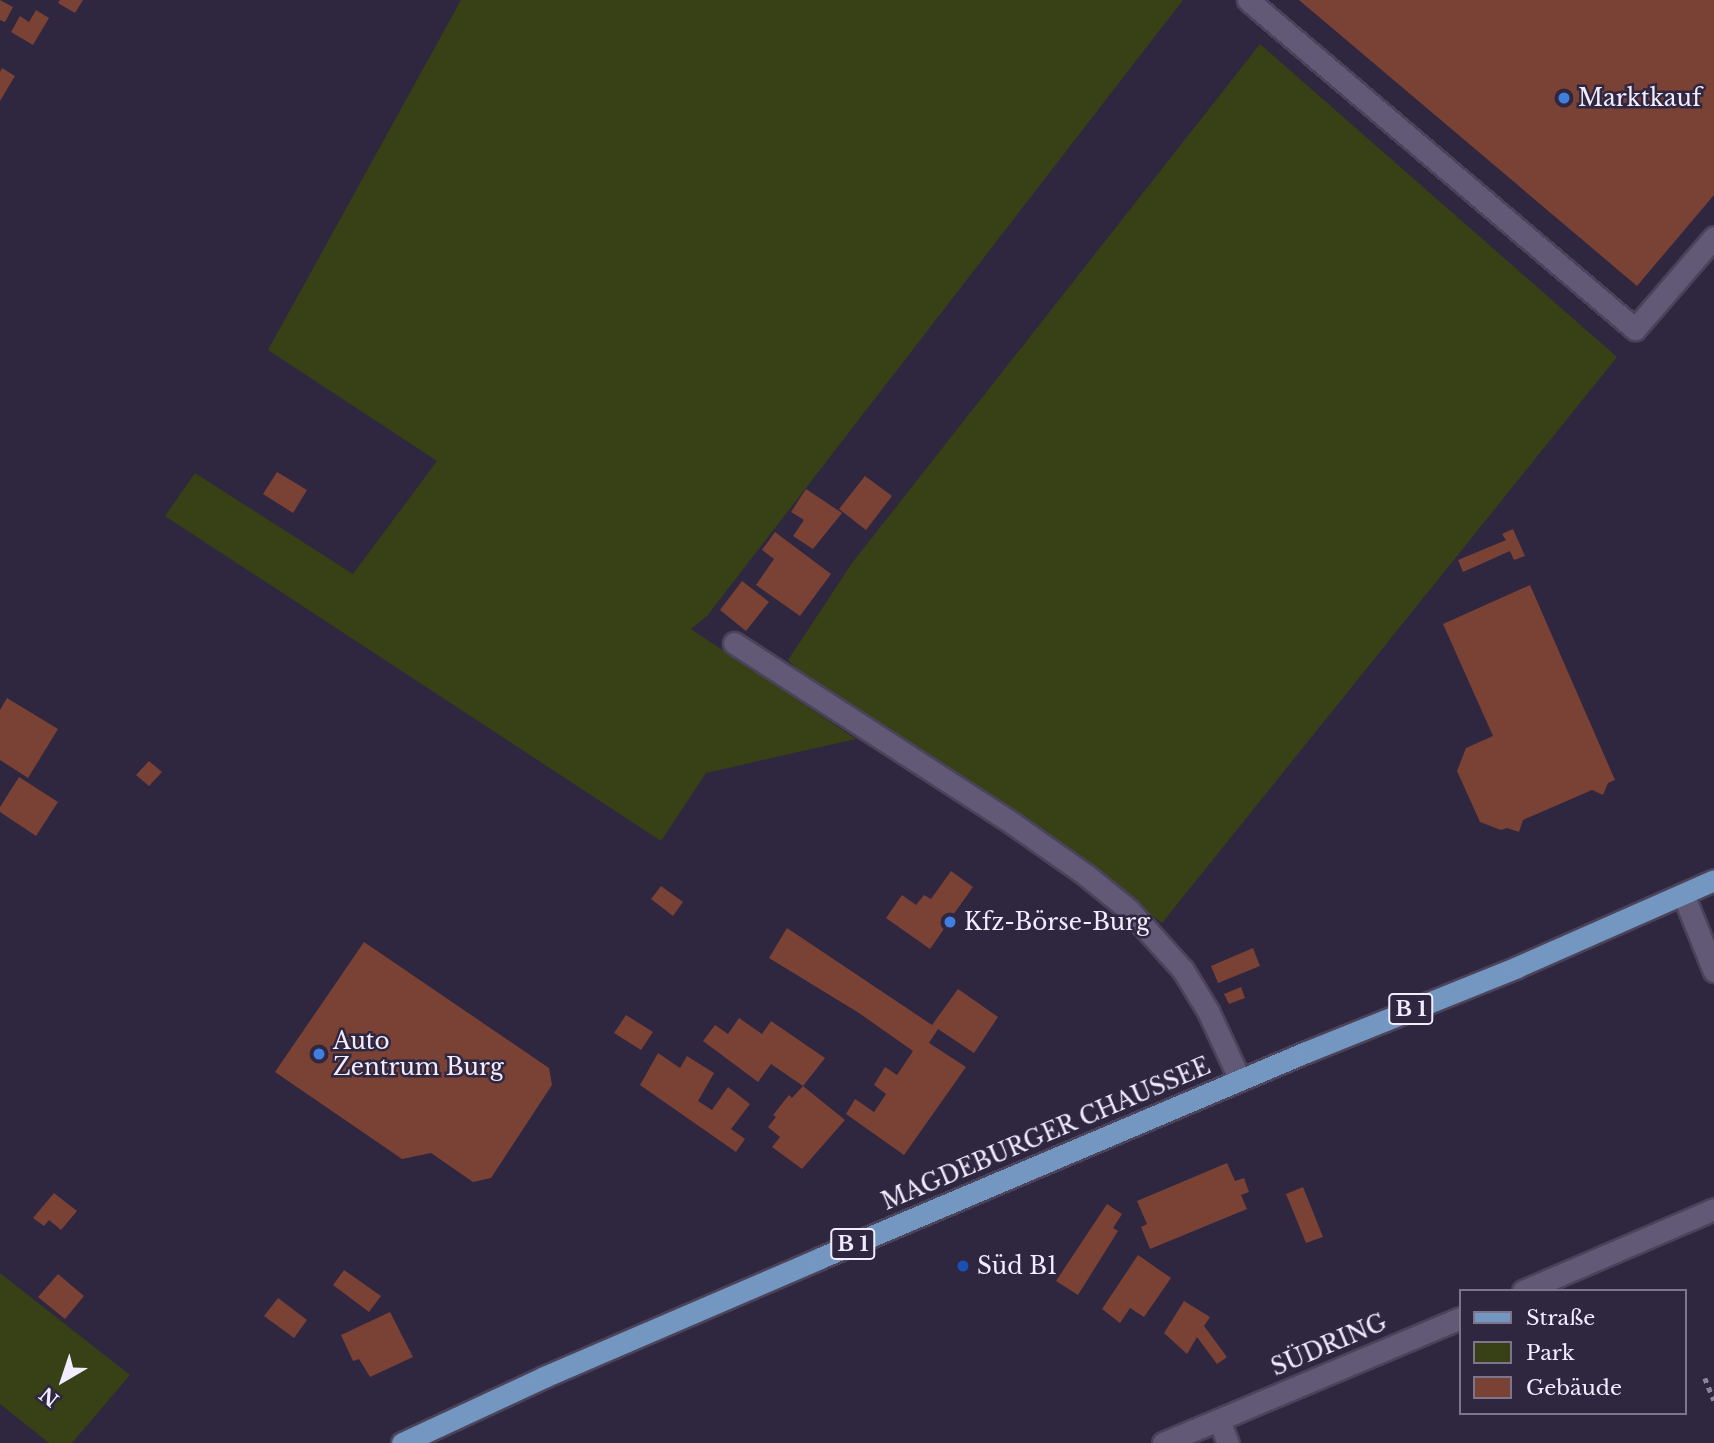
<!DOCTYPE html>
<html>
<head>
<meta charset="utf-8">
<style>
	body { margin:0 }
	#map { position:relative; width:1714px; height:1443px; overflow:hidden; background:#2f2640; font-family:"Libre Baskerville",serif }
	div>[style] { position:absolute }
	.green>* { inset:0; background:#384016 }
	.building>* { inset:0; background:#7a4234 }
	.path>* { height:4.5px; margin-top:-2.25px; transform-origin:0; background:repeating-linear-gradient(90deg,#8a8399 0 5px,transparent 0 10px) }
	.roads { filter:drop-shadow(2px 0 #4b435a) drop-shadow(-2px 0 #4b435a) drop-shadow(0 2px #4b435a) drop-shadow(0 -2px #4b435a) }
	.lane>* { height:21px; margin:-10.5px; padding:0 10.5px; transform-origin:10.5px; border-radius:10.5px; background:#625976 }
	.street>* { height:21px; margin:-10.5px; padding:0 10.5px; transform-origin:10.5px; border-radius:10.5px; background:#625976 }
	.primary>* { height:21px; margin:-10.5px; padding:0 10.5px; transform-origin:10.5px; border-radius:10.5px; background:#7497c1 }
	.dots>* { width:19px; height:19px; translate:-50% -50%; box-sizing:border-box; border:4px solid #2f2640; border-radius:50% }
	span { translate:-50% -50%; white-space:nowrap; text-align:center; line-height:1.15; -webkit-text-stroke:5px #2f2640; paint-order:stroke }
	.shield-label span { padding:2px 5px; background:#2f2640; border:2px solid; border-radius:5px; -webkit-text-stroke-width:0 }
	.shield-label { font-size:21px; color:#f1ecfe; font-weight:700 }
	.poi-label { font-size:23px; color:#f1ecfe }
	.left { translate:0 -50%; text-align:left }
	.street-label { font-size:23px; color:#f1ecfe }
	.legend { position:absolute; left:1459px; top:1289px; width:228px; height:126px; box-sizing:border-box; background:#2f2640; border:2px solid #7d758c; margin:0; padding:9px 12px; list-style:none; font-size:21px; color:#f1ecfe }
	.legend li { display:flex; align-items:center; gap:14px; height:35px }
	.legend b { width:35px; border:2px solid #7d758c }
	.north { position:absolute; left:28px; top:1345px; width:70px; height:70px; -webkit-text-stroke:5px #2f2640; paint-order:stroke; rotate:219deg; font-size:19px; font-weight:700; line-height:28px; text-align:center; color:#f1ecfe }
	.north::after { content:''; display:block; margin:auto; width:24px; height:32px; background:#f1ecfe; clip-path:polygon(50% 0,100% 100%,50% 72%,0 100%) }
</style>
</head>
<body>
<div id="map">
	<div class="green">
		<i style="clip-path:polygon(461px 0,1183px 0,707px 616px,691px 629px,856px 739px,706px 773px,661px 841px,165px 516px,195px 473px,353px 574px,437px 461px,268px 350px)"></i>
		<i style="clip-path:polygon(1260px 44px,1617px 357px,1162px 923px,1031px 823px,807px 679px,788px 660px,852px 563px)"></i>
		<i style="clip-path:polygon(0 1273px,130px 1375px,72px 1443px,49px 1443px,0 1404px)"></i>
	</div>
	<div class="building">
		<i style="clip-path:polygon(0 0,13px 7px,5px 22px,0 20px)"></i>
		<i style="clip-path:polygon(60px 0,83px 0,75px 13px,58px 3px)"></i>
		<i style="clip-path:polygon(1299px 0,1714px 0,1714px 195px,1637px 286px)"></i>
		<i style="clip-path:polygon(36px 10px,49px 18px,33px 45px,11px 32px,20px 16px,29px 22px)"></i>
		<i style="clip-path:polygon(2px 68px,15px 76px,0 101px,0 72px)"></i>
		<i style="clip-path:polygon(277px 472px,307px 490px,293px 513px,263px 494px)"></i>
		<i style="clip-path:polygon(865px 476px,892px 496px,866px 530px,839px 509px)"></i>
		<i style="clip-path:polygon(806px 489px,842px 513px,813px 549px,793px 536px,804px 520px,791px 512px)"></i>
		<i style="clip-path:polygon(1513px 529px,1525px 556px,1514px 560px,1510px 551px,1463px 572px,1458px 560px,1506px 540px,1502px 534px)"></i>
		<i style="clip-path:polygon(775px 532px,831px 574px,800px 616px,756px 585px,774px 559px,762px 550px)"></i>
		<i style="clip-path:polygon(742px 581px,769px 602px,746px 631px,720px 610px)"></i>
		<i style="clip-path:polygon(1530px 585px,1615px 780px,1608px 783px,1603px 795px,1592px 790px,1523px 820px,1519px 832px,1507px 828px,1501px 830px,1480px 822px,1457px 771px,1466px 748px,1493px 736px,1443px 624px)"></i>
		<i style="clip-path:polygon(7px 698px,58px 729px,28px 778px,0 760px,0 710px)"></i>
		<i style="clip-path:polygon(149px 761px,162px 772px,149px 786px,136px 775px)"></i>
		<i style="clip-path:polygon(19px 777px,58px 802px,36px 836px,0 812px,0 807px)"></i>
		<i style="clip-path:polygon(951px 871px,973px 887px,953px 915px,950px 913px,943px 924px,946px 926px,930px 949px,886px 918px,902px 895px,916px 905px,924px 895px,931px 899px)"></i>
		<i style="clip-path:polygon(661px 886px,683px 902px,673px 916px,651px 899px)"></i>
		<i style="clip-path:polygon(787px 928px,932px 1025px,958px 989px,998px 1017px,974px 1053px,938px 1029px,929px 1043px,966px 1067px,904px 1155px,846px 1114px,855px 1099px,874px 1112px,886px 1094px,874px 1085px,885px 1067px,897px 1075px,913px 1051px,859px 1013px,769px 958px)"></i>
		<i style="clip-path:polygon(364px 942px,549px 1068px,552px 1085px,491px 1178px,473px 1182px,431px 1153px,402px 1159px,275px 1072px)"></i>
		<i style="clip-path:polygon(1253px 948px,1260px 966px,1218px 983px,1211px 966px)"></i>
		<i style="clip-path:polygon(1241px 987px,1245px 998px,1229px 1004px,1224px 994px)"></i>
		<i style="clip-path:polygon(626px 1015px,653px 1032px,641px 1050px,614px 1033px)"></i>
		<i style="clip-path:polygon(739px 1018px,762px 1034px,771px 1021px,825px 1058px,803px 1086px,845px 1120px,802px 1169px,772px 1147px,780px 1137px,768px 1127px,776px 1117px,773px 1115px,789px 1095px,792px 1098px,803px 1086px,771px 1064px,758px 1082px,703px 1041px,715px 1025px,728px 1034px)"></i>
		<i style="clip-path:polygon(658px 1053px,680px 1068px,687px 1056px,714px 1073px,698px 1101px,712px 1110px,728px 1087px,750px 1104px,731px 1129px,745px 1139px,736px 1152px,640px 1085px)"></i>
		<i style="clip-path:polygon(1227px 1163px,1235px 1181px,1244px 1178px,1249px 1192px,1241px 1195px,1247px 1209px,1150px 1249px,1141px 1227px,1147px 1224px,1137px 1201px)"></i>
		<i style="clip-path:polygon(1303px 1187px,1323px 1237px,1306px 1243px,1286px 1194px)"></i>
		<i style="clip-path:polygon(54px 1193px,77px 1211px,61px 1230px,49px 1220px,44px 1226px,33px 1218px)"></i>
		<i style="clip-path:polygon(1107px 1204px,1122px 1214px,1113px 1228px,1118px 1231px,1078px 1295px,1056px 1281px)"></i>
		<i style="clip-path:polygon(1138px 1255px,1171px 1278px,1144px 1317px,1130px 1308px,1120px 1323px,1102px 1309px)"></i>
		<i style="clip-path:polygon(344px 1270px,381px 1296px,369px 1312px,333px 1285px)"></i>
		<i style="clip-path:polygon(58px 1274px,84px 1296px,65px 1319px,38px 1297px)"></i>
		<i style="clip-path:polygon(278px 1298px,307px 1320px,294px 1338px,264px 1316px)"></i>
		<i style="clip-path:polygon(1184px 1301px,1210px 1317px,1204px 1326px,1227px 1357px,1217px 1364px,1197px 1337px,1187px 1354px,1164px 1333px)"></i>
		<i style="clip-path:polygon(390px 1312px,413px 1357px,370px 1377px,359px 1359px,353px 1361px,341px 1335px)"></i>
	</div>
	<div class="path">
		<i style="left:1705px;top:1378px;width:24px;rotate:68deg"></i>
	</div>
	<div class="roads">
		<div class="lane">
			<i style="left:1248px;top:0;width:508px;rotate:40.37deg"></i>
			<i style="left:1635px;top:329px;width:121px;rotate:-49.3deg"></i>
			<i style="left:734px;top:643px;width:331px;rotate:32.9deg"></i>
			<i style="left:1012px;top:823px;width:90px;rotate:35.1deg"></i>
			<i style="left:1086px;top:875px;width:55px;rotate:39.1deg"></i>
			<i style="left:1129px;top:910px;width:81px;rotate:48deg"></i>
			<i style="left:1183px;top:970px;width:48px;rotate:58.6deg"></i>
			<i style="left:1208px;top:1011px;width:76px;rotate:65.1deg"></i>
			<i style="left:1219px;top:1420px;width:25px;rotate:69deg"></i>
		</div>
		<div class="street">
			<i style="left:1683px;top:894px;width:83px;rotate:68.1deg"></i>
			<i style="left:1523px;top:1291px;width:208px;rotate:-23.2deg"></i>
			<i style="left:1163px;top:1443px;width:322px;rotate:-22.8deg"></i>
		</div>
		<div class="primary">
			<i style="left:402px;top:1443px;width:157px;rotate:-24.9deg"></i>
			<i style="left:544px;top:1377px;width:301px;rotate:-23.3deg"></i>
			<i style="left:820px;top:1258px;width:528px;rotate:-22.97deg"></i>
			<i style="left:1306px;top:1052px;width:227px;rotate:-21.9deg"></i>
			<i style="left:1517px;top:967px;width:215px;rotate:-23.8deg"></i>
		</div>
	</div>
	<div class="dots">
		<i style="left:1564px;top:98px;background:#3f7fe0"></i>
		<i style="left:950px;top:922px;background:#3f7fe0"></i>
		<i style="left:319px;top:1054px;background:#3f7fe0"></i>
		<i style="left:963px;top:1266px;background:#1a4fb4"></i>
	</div>
	<div class="shield-label">
		<span style="left:1411px;top:1009px">B 1</span>
		<span style="left:853px;top:1244px">B 1</span>
	</div>
	<div class="poi-label">
		<span class="left" style="left:1578px;top:98px">Marktkauf</span>
		<span class="left" style="left:964px;top:922px">Kfz-Börse-Burg</span>
		<span class="left" style="left:333px;top:1054px">Auto<br>Zentrum Burg</span>
		<span class="left" style="left:977px;top:1266px">Süd B1</span>
	</div>
	<div class="street-label">
		<span style="left:1046px;top:1134px;rotate:-23deg">MAGDEBURGER CHAUSSEE</span>
		<span style="left:1329px;top:1345px;rotate:-23deg">SÜDRING</span>
	</div>
	<ul class="legend">
	<li><b style="height:9px;background:#7497c1"></b>Straße</li>
	<li><b style="height:19px;background:#384016"></b>Park</li>
	<li><b style="height:19px;background:#7a4234"></b>Gebäude</li>
	</ul>
	<div class="north">N</div>
</div>
</body>
</html>
